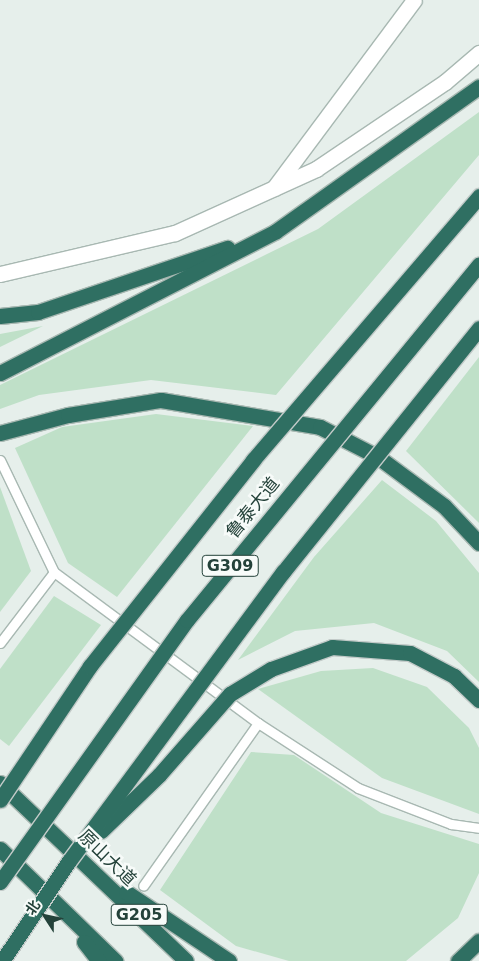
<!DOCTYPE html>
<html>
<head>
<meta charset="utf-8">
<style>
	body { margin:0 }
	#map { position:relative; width:479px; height:961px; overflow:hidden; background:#e6efeb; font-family:"DejaVu Sans","Noto Sans SC",sans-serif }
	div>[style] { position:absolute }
	.green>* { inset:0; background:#bfe0c8 }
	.roads { filter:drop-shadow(1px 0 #a8b8b2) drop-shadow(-1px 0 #a8b8b2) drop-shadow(0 1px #a8b8b2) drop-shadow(0 -1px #a8b8b2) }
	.lane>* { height:9px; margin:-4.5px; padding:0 4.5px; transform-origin:4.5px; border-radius:4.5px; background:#fff }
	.street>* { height:15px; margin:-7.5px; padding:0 7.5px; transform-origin:7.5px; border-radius:7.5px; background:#fff }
	.secondary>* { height:15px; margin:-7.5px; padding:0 7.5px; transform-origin:7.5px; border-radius:7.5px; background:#fff }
	.highway>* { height:15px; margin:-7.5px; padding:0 7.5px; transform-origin:7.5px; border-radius:7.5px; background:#2f6f62 }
	.bridges { filter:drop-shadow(1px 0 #c2cac8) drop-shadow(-1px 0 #c2cac8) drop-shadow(0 1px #c2cac8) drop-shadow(0 -1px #c2cac8) }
	.highway-bridge>* { height:15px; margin:-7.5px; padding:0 7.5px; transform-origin:7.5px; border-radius:7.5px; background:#2f6f62 }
	span { translate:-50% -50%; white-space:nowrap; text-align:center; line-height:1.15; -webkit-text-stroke:5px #f7fbf9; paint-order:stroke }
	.shield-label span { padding:1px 4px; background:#f7fbf9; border:1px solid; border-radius:4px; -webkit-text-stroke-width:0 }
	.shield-label { font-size:16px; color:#24423a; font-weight:700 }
	.street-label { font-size:18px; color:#24423a }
	.north { position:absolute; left:20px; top:891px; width:50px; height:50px; -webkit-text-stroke:4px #f7fbf9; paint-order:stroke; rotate:305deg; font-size:14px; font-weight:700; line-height:20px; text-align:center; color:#24423a }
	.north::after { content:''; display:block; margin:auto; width:18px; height:22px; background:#24423a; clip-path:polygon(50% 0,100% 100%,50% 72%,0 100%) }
</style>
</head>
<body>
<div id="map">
	<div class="green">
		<i style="clip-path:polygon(479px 112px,479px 155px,276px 395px,151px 380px,39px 395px,0 409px,0 385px,318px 229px)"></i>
		<i style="clip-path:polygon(43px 326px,0 347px,0 334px)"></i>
		<i style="clip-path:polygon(479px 357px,479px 523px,406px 451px)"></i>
		<i style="clip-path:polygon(156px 414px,253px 426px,117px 597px,68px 563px,15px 448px,62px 427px)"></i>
		<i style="clip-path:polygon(382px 480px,436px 521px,479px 573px,479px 682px,447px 651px,374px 623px,295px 631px,238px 660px,314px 557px)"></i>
		<i style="clip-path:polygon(0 487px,31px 571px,0 612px)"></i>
		<i style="clip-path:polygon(54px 596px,101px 625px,9px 746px,0 739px,0 669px)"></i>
		<i style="clip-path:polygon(373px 668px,427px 687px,469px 728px,479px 748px,479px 814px,382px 778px,258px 689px,321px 671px)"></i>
		<i style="clip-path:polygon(251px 752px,294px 755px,381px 813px,479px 844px,479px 873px,458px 918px,406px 961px,289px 961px,236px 946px,160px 890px)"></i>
	</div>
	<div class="roads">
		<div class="lane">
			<i style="left:0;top:460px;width:124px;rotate:64.3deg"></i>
			<i style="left:0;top:643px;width:89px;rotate:-52.7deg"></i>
			<i style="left:54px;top:572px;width:254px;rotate:36.5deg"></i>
			<i style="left:258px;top:723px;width:199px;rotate:125.2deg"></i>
			<i style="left:258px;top:723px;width:119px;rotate:33deg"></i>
			<i style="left:358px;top:788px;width:100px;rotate:21.2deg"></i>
			<i style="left:451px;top:824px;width:28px;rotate:8deg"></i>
		</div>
		<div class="street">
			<i style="left:274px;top:188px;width:234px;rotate:-53.3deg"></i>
		</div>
		<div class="secondary">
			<i style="left:0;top:274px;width:180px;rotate:-13.2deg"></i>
			<i style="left:175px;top:233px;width:155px;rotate:-24.4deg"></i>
			<i style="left:316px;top:169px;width:156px;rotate:-34deg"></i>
			<i style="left:445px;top:82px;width:45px;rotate:-40.5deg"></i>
		</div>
		<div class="highway">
			<i style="left:0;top:316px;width:38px;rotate:-6deg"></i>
			<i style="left:38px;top:312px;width:200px;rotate:-18.7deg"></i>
			<i style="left:0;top:373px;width:310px;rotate:-27.2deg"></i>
			<i style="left:276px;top:231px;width:249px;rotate:-35.4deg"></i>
			<i style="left:0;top:433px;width:70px;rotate:-14.8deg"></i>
			<i style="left:68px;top:415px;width:94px;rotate:-9.2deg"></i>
			<i style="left:161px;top:400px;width:161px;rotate:9.6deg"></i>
			<i style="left:320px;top:427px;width:65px;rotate:27.3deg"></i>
			<i style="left:378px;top:457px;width:82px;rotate:36.6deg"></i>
			<i style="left:444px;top:506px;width:51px;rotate:46.6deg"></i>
			<i style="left:0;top:783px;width:257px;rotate:43.7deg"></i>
			<i style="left:0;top:849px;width:161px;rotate:44.2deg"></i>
			<i style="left:126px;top:892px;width:124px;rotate:33.8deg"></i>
			<i style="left:84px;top:942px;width:24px;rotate:52deg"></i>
			<i style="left:458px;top:961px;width:29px;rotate:-44deg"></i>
		</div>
	</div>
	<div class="bridges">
		<div class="highway-bridge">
			<i style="left:0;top:800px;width:161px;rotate:-56.1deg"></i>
			<i style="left:90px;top:666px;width:263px;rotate:-51.6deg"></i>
			<i style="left:253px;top:460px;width:348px;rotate:-49.4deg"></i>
			<i style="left:101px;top:831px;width:81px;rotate:-44deg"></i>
			<i style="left:159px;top:775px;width:108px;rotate:-48.8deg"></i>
			<i style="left:230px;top:694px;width:48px;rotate:-31.4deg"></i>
			<i style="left:271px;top:669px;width:65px;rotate:-19.8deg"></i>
			<i style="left:332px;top:647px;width:78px;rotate:4.4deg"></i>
			<i style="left:410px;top:653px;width:50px;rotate:27.6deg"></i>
			<i style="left:454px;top:676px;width:35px;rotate:44deg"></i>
			<i style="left:0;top:882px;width:322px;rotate:-54.5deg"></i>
			<i style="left:187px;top:620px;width:460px;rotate:-50.6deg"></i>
			<i style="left:2px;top:961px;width:120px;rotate:-56.2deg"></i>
			<i style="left:69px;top:861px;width:360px;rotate:-53.5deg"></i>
			<i style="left:283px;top:572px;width:313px;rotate:-51.2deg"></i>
		</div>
	</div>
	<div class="shield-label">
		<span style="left:230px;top:566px">G309</span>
		<span style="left:139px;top:915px">G205</span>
	</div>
	<div class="street-label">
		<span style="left:253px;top:508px;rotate:-51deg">鲁泰大道</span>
		<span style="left:107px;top:858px;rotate:44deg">原山大道</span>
	</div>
	<div class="north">北</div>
</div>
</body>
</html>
